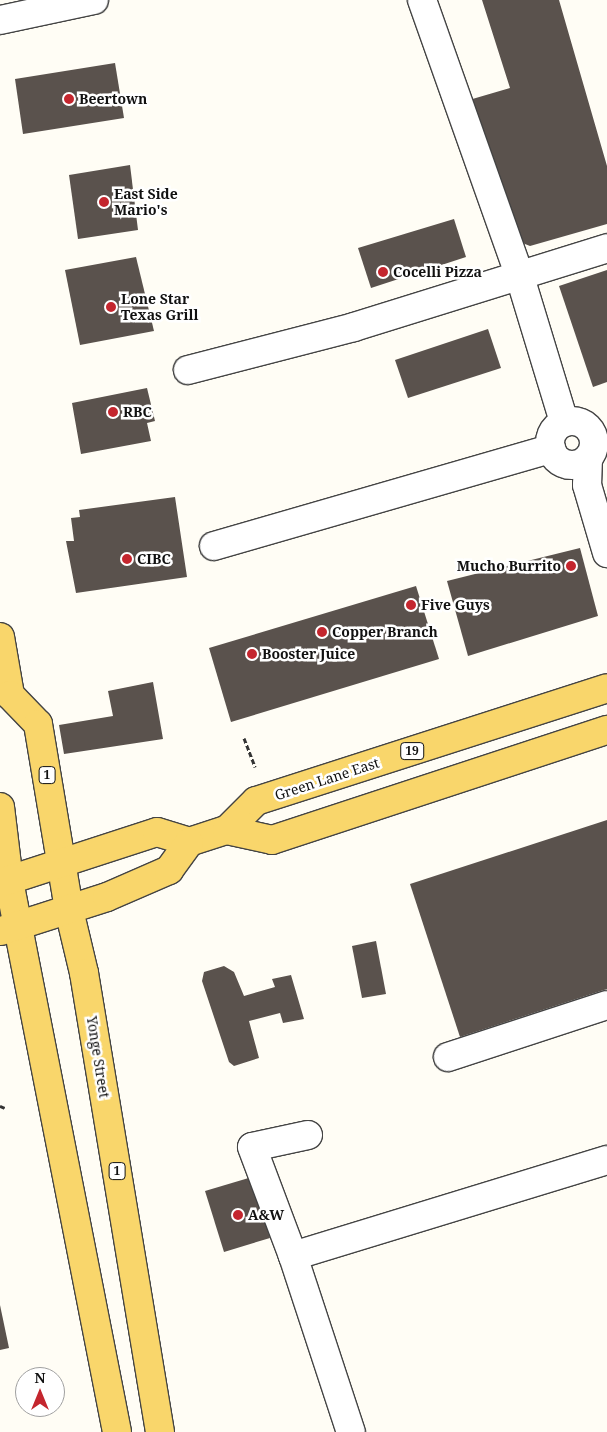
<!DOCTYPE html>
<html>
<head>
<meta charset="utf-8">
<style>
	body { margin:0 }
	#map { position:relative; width:607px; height:1432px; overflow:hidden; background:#fffdf5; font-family:"Noto Serif",serif }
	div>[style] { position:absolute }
	.building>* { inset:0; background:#5a524d }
	.path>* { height:3px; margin-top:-1.5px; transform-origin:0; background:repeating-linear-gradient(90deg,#333 0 5px,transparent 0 7.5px) }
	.roads { filter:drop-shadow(1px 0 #444) drop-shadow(-1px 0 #444) drop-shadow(0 1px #444) drop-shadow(0 -1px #444) }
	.minor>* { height:28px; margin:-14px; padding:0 14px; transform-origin:14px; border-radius:14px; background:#fff }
	.minor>.ring { margin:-14px; padding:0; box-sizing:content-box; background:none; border:28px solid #fff; border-radius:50% }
	.major>* { height:28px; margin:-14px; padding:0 14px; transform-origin:14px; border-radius:14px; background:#f9d66b }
	.dots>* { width:14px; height:14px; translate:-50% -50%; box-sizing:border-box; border:2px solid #fff; border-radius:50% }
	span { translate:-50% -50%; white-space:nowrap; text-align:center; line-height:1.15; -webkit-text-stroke:5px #fff; paint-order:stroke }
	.shield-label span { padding:1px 4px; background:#fff; border:1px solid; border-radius:4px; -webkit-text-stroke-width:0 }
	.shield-label { font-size:12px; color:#111; font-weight:700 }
	.poi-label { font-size:14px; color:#111; font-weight:700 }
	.left { translate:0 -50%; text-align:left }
	.right { translate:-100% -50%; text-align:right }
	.street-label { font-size:14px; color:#111 }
	.north { position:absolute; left:15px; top:1367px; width:50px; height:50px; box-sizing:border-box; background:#fff; border:1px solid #a0a0a0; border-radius:50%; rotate:0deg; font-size:14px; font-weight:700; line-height:20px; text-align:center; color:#111 }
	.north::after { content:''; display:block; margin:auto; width:18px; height:22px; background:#c4262e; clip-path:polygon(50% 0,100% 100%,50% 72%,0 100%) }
</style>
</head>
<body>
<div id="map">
	<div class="building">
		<i style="clip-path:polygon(482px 0,559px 0,607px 166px,607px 224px,530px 246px,515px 240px,469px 100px,510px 88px)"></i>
		<i style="clip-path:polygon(115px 63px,124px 118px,23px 134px,15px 79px)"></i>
		<i style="clip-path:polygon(130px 165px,138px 230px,78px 239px,69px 175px)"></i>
		<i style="clip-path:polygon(454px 219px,466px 257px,371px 288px,358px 248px)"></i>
		<i style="clip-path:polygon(136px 257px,154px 331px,80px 345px,65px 270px)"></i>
		<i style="clip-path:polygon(607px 270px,607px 382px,593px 387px,559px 286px)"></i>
		<i style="clip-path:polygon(488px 329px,501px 368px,408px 398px,395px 360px)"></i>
		<i style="clip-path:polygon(147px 388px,155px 421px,147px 423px,151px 441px,81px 454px,72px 403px)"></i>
		<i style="clip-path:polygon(175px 497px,187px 577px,76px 593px,66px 541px,74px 541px,71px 518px,80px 517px,79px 510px)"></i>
		<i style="clip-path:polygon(580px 548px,598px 616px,468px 656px,447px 581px)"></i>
		<i style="clip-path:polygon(416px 586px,439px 659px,231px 722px,209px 648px)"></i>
		<i style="clip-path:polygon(153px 682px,163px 739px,64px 754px,59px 725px,113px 716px,108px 691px)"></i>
		<i style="clip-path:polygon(607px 820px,607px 989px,460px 1037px,410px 884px)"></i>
		<i style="clip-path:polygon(376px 941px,386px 994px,362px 998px,352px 946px)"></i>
		<i style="clip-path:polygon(224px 966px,234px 972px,244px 996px,275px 987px,272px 979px,291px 975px,304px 1019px,283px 1023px,280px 1013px,249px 1021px,259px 1058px,234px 1066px,229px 1062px,202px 981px,204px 972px)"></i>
		<i style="clip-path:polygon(252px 1177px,270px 1238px,224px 1252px,205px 1191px)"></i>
		<i style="clip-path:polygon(0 1305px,9px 1348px,0 1350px)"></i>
	</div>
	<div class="path">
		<i style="left:244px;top:738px;width:31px;rotate:69deg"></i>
		<i style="left:0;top:1106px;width:5px;rotate:22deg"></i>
	</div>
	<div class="roads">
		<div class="minor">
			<i style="left:422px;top:0;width:294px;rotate:70.5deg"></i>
			<i style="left:520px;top:277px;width:152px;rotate:73.1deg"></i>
			<i style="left:0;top:20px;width:96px;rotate:-12deg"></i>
			<i style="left:188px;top:370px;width:171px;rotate:-14.5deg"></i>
			<i style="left:354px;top:327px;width:265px;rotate:-17.3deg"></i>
			<i class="ring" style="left:550px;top:421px;width:16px;height:16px"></i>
			<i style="left:588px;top:458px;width:27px;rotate:92deg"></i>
			<i style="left:587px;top:485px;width:71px;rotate:73.6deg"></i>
			<i style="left:214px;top:546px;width:351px;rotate:-16.1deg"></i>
			<i style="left:448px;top:1057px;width:167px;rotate:-18.1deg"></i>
			<i style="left:308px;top:1135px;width:57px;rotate:167.9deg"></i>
			<i style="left:252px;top:1147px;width:116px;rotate:69.4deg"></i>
			<i style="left:293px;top:1256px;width:185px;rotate:71.8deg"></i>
			<i style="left:293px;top:1256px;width:328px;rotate:-17deg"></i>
		</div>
		<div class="major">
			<i style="left:0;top:637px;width:59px;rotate:80.2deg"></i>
			<i style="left:10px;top:695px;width:40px;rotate:46deg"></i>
			<i style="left:38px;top:724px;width:189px;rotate:80.5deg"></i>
			<i style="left:69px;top:910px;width:65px;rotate:76.6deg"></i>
			<i style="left:84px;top:973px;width:465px;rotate:80.6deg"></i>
			<i style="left:0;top:807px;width:75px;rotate:83.1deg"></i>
			<i style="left:9px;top:881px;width:561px;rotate:78.91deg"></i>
			<i style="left:227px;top:830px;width:46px;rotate:12.5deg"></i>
			<i style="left:272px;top:840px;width:353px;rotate:-18.2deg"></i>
			<i style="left:0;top:883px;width:165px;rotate:-18deg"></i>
			<i style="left:157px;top:832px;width:34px;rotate:17deg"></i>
			<i style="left:189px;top:842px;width:40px;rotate:-18deg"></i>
			<i style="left:227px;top:830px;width:41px;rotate:-45deg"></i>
			<i style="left:256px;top:801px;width:369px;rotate:-17.8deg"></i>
			<i style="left:1px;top:931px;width:111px;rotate:-17.8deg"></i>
			<i style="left:107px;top:897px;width:68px;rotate:-23.5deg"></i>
			<i style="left:169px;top:870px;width:34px;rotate:-54deg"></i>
		</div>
	</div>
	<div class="dots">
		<i style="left:69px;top:99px;background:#c4262e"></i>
		<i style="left:104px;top:202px;background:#c4262e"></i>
		<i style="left:383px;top:272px;background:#c4262e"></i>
		<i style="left:111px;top:307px;background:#c4262e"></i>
		<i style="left:113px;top:412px;background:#c4262e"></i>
		<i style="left:127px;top:559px;background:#c4262e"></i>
		<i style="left:571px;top:566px;background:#c4262e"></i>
		<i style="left:411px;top:605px;background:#c4262e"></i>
		<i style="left:322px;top:632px;background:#c4262e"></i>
		<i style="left:252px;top:654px;background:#c4262e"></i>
		<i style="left:238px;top:1215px;background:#c4262e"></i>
	</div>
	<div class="shield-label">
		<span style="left:412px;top:751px">19</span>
		<span style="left:47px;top:775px">1</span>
		<span style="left:117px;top:1171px">1</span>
	</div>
	<div class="poi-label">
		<span class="left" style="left:79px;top:99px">Beertown</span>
		<span class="left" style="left:114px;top:202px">East Side<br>Mario's</span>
		<span class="left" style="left:393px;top:272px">Cocelli Pizza</span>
		<span class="left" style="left:121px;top:307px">Lone Star<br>Texas Grill</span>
		<span class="left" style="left:123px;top:412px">RBC</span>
		<span class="left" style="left:137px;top:559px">CIBC</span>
		<span class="right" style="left:561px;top:566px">Mucho Burrito</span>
		<span class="left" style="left:421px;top:605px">Five Guys</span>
		<span class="left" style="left:332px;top:632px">Copper Branch</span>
		<span class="left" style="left:262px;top:654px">Booster Juice</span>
		<span class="left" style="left:248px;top:1215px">A&amp;W</span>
	</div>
	<div class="street-label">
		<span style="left:327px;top:779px;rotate:-18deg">Green Lane East</span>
		<span style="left:98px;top:1057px;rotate:81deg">Yonge Street</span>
	</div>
	<div class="north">N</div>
</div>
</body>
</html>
